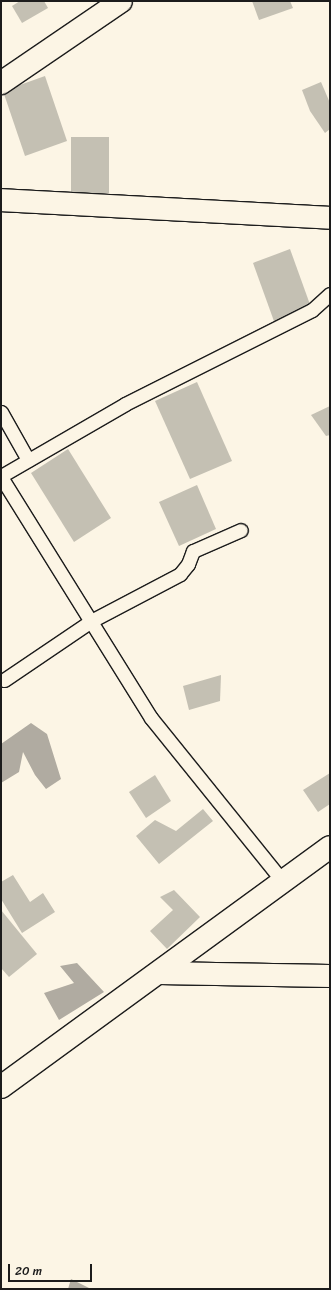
<!DOCTYPE html>
<html>
<head>
<meta charset="utf-8">
<style>
	body { margin:0 }
	#map { position:relative; width:331px; height:1290px; overflow:hidden; background:#fcf5e5; font-family:Sriracha,sans-serif }
	div>[style] { position:absolute }
	.water>* { inset:0; background:#b0aba1 }
	.building>* { inset:0; background:#c4c0b3 }
	.roads { filter:drop-shadow(1px 0 #1c1c1c) drop-shadow(-1px 0 #1c1c1c) drop-shadow(0 1px #1c1c1c) drop-shadow(0 -1px #1c1c1c) }
	.service>* { height:13px; margin:-6.5px; padding:0 6.5px; transform-origin:6.5px; border-radius:6.5px; background:#fcf5e5 }
	.minor>* { height:22px; margin:-11px; padding:0 11px; transform-origin:11px; border-radius:11px; background:#fcf5e5 }
	span { translate:-50% -50%; white-space:nowrap; text-align:center; line-height:1.15; -webkit-text-stroke:3px #fcf5e5; paint-order:stroke }
	.frame { position:absolute; inset:0; border:2px solid #1c1c1c; pointer-events:none }
	.scale { position:absolute; left:8px; top:1264px; width:84px; height:18px; box-sizing:border-box; border:2px solid #1c1c1c; border-top:0; padding-left:5px; font-size:12px; line-height:14px; white-space:nowrap; color:#1c1c1c; -webkit-text-stroke:3px #fcf5e5; paint-order:stroke }
</style>
</head>
<body>
<div id="map">
	<div class="water">
		<i style="clip-path:polygon(31px 723px,47px 734px,61px 779px,46px 789px,35px 775px,23px 752px,19px 772px,1px 783px,1px 744px)"></i>
		<i style="clip-path:polygon(77px 963px,104px 992px,59px 1020px,44px 993px,74px 983px,60px 966px)"></i>
		<i style="clip-path:polygon(71px 1279px,91px 1289px,68px 1289px)"></i>
	</div>
	<div class="building">
		<i style="clip-path:polygon(20px 1px,44px 1px,48px 8px,22px 23px,12px 6px)"></i>
		<i style="clip-path:polygon(252px 1px,290px 1px,293px 8px,259px 20px)"></i>
		<i style="clip-path:polygon(45px 76px,67px 141px,25px 156px,3px 91px)"></i>
		<i style="clip-path:polygon(321px 82px,330px 103px,330px 129px,325px 133px,310px 111px,302px 90px)"></i>
		<i style="clip-path:polygon(71px 137px,109px 137px,109px 193px,71px 193px)"></i>
		<i style="clip-path:polygon(290px 249px,312px 310px,275px 324px,253px 263px)"></i>
		<i style="clip-path:polygon(197px 382px,232px 461px,190px 479px,155px 401px)"></i>
		<i style="clip-path:polygon(330px 406px,330px 435px,326px 436px,311px 415px)"></i>
		<i style="clip-path:polygon(68px 449px,111px 518px,74px 542px,31px 473px)"></i>
		<i style="clip-path:polygon(197px 485px,216px 529px,179px 546px,159px 502px)"></i>
		<i style="clip-path:polygon(221px 675px,220px 701px,189px 710px,183px 686px)"></i>
		<i style="clip-path:polygon(330px 773px,330px 804px,318px 812px,303px 790px)"></i>
		<i style="clip-path:polygon(155px 775px,171px 801px,146px 818px,129px 792px)"></i>
		<i style="clip-path:polygon(203px 809px,213px 821px,159px 864px,136px 836px,155px 820px,176px 831px)"></i>
		<i style="clip-path:polygon(13px 875px,30px 902px,43px 893px,55px 912px,22px 933px,1px 899px,1px 882px)"></i>
		<i style="clip-path:polygon(174px 890px,200px 917px,167px 949px,150px 931px,173px 910px,160px 897px)"></i>
		<i style="clip-path:polygon(1px 910px,37px 954px,9px 977px,1px 968px)"></i>
	</div>
	<div class="roads">
		<div class="service">
			<i style="left:1px;top:412px;width:55px;rotate:60.6deg"></i>
			<i style="left:1px;top:476px;width:143px;rotate:-30.1deg"></i>
			<i style="left:125px;top:404px;width:209px;rotate:-26.7deg"></i>
			<i style="left:312px;top:310px;width:24px;rotate:-42deg"></i>
			<i style="left:1px;top:477px;width:284px;rotate:58.1deg"></i>
			<i style="left:151px;top:718px;width:212px;rotate:51.1deg"></i>
			<i style="left:4px;top:680px;width:105px;rotate:-34.1deg"></i>
			<i style="left:91px;top:621px;width:101px;rotate:-27.8deg"></i>
			<i style="left:180px;top:574px;width:13px;rotate:-51deg"></i>
			<i style="left:188px;top:564px;width:14px;rotate:-69deg"></i>
			<i style="left:193px;top:551px;width:52px;rotate:-23.6deg"></i>
		</div>
		<div class="minor">
			<i style="left:1px;top:83px;width:145px;rotate:-34.3deg"></i>
			<i style="left:1px;top:200px;width:329px;rotate:3.1deg"></i>
			<i style="left:159px;top:973px;width:171px;rotate:1deg"></i>
			<i style="left:1px;top:1087px;width:407px;rotate:-36.1deg"></i>
		</div>
	</div>
	<div class="frame"></div>
	<div class="scale">20 m</div>
</div>
</body>
</html>
